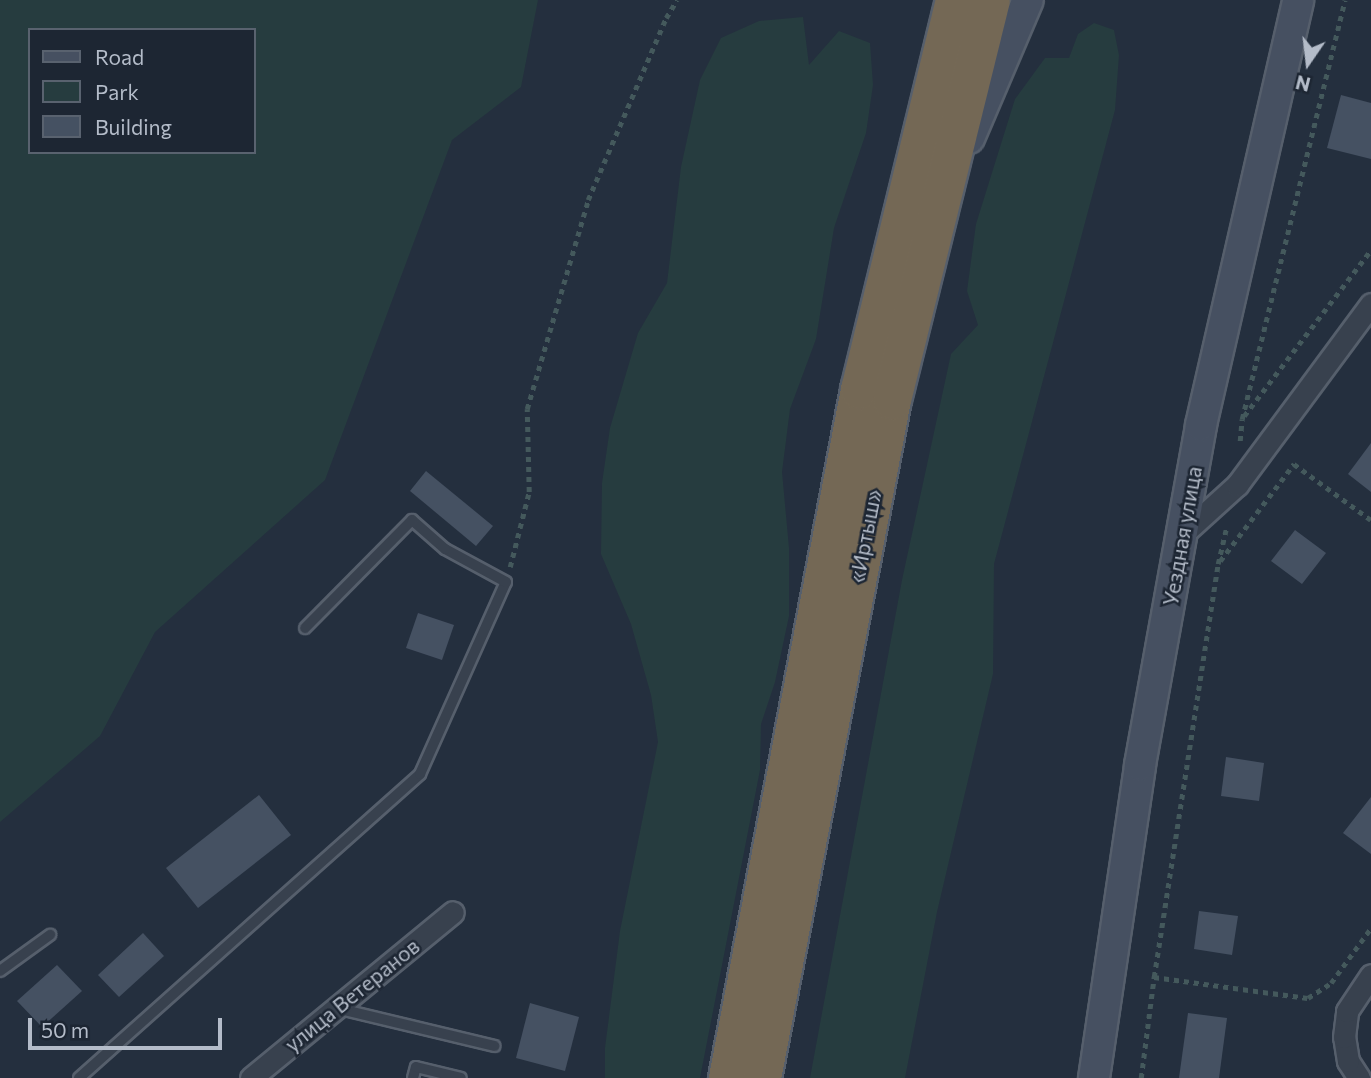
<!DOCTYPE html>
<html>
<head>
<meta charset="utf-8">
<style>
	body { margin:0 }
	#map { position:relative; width:1371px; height:1078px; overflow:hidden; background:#242f3e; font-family:Commissioner,sans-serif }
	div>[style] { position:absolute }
	.green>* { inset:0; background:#263c3f }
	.building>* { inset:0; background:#455162 }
	.path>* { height:4.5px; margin-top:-2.25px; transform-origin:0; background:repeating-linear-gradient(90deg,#44595c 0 5px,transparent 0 10px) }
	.roads { filter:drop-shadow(2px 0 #565f6c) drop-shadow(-2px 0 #565f6c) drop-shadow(0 2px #565f6c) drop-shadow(0 -2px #565f6c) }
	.lane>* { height:10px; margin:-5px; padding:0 5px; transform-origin:5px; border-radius:5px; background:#38414e }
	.street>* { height:21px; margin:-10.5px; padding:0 10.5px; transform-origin:10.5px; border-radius:10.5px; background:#38414e }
	.secondary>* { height:30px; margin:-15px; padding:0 15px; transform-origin:15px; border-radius:15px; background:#465061 }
	.highway>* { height:38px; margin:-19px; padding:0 19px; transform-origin:19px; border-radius:19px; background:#746855 }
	span { translate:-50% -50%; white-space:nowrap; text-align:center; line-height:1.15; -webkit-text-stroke:5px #1d2633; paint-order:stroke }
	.street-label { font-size:21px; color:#b4bcc9 }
	.legend { position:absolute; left:28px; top:28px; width:228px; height:126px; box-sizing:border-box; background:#1d2633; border:2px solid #59626f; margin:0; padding:9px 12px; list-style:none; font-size:21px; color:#b4bcc9 }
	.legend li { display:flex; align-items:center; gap:14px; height:35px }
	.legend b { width:35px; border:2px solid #59626f }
	.north { position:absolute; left:1273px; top:28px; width:70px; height:70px; -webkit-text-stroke:5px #1d2633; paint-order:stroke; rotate:194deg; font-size:19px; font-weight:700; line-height:28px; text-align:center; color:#b4bcc9 }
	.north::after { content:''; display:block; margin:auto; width:24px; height:32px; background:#b4bcc9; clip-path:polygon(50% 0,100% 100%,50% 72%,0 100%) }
	.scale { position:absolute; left:28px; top:1018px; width:194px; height:32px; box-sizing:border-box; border:4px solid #b4bcc9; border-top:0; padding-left:9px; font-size:21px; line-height:24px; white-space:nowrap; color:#b4bcc9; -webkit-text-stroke:5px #1d2633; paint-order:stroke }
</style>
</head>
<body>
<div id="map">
	<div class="green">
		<i style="clip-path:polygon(evenodd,0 0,538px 0,521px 87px,452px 140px,325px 480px,155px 632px,100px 736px,0 822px,0 0,30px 30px,254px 30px,254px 152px,30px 152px,30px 30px)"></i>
		<i style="clip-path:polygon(803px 17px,809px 65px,839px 31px,870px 43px,873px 85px,866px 133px,834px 228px,816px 339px,790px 409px,782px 472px,789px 548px,789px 616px,775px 682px,761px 724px,760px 770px,700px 1078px,605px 1078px,605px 1048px,620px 931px,658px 742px,651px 695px,631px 624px,601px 554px,602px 483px,610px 428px,638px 333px,667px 283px,681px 167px,700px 80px,721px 38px,759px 21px)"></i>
		<i style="clip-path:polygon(1094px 23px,1114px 30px,1119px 55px,1115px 110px,994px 564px,993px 674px,937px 912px,905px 1078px,810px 1078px,902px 580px,951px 354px,978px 325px,967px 291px,976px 224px,1015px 99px,1045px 58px,1069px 58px,1078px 34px)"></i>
	</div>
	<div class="building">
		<i style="clip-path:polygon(1341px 95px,1371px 103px,1371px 159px,1327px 148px)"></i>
		<i style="clip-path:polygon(1371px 443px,1371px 492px,1348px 474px)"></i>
		<i style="clip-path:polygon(426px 471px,493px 526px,476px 546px,410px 491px)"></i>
		<i style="clip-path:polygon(1295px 530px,1326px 553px,1302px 584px,1271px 561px)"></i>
		<i style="clip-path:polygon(418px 613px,454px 625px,442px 660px,406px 648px)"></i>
		<i style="clip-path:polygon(1226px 757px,1264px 763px,1259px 801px,1221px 796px)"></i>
		<i style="clip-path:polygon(259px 795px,291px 835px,198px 908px,166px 868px)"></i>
		<i style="clip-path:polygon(1371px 797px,1371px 854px,1343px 833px)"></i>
		<i style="clip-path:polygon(1199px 911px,1238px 916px,1232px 955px,1194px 949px)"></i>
		<i style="clip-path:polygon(143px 933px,164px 956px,119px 997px,98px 975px)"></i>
		<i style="clip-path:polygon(57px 965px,82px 991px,42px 1027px,17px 1001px)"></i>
		<i style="clip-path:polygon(530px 1003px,579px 1017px,565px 1071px,516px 1058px)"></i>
		<i style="clip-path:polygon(1188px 1013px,1227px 1018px,1219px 1078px,1179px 1078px)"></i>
	</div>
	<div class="path">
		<i style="left:1244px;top:416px;width:209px;rotate:-52.6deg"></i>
		<i style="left:1240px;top:441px;width:22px;rotate:-85deg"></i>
		<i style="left:1242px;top:419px;width:431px;rotate:-76.2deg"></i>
		<i style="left:1220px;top:561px;width:122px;rotate:-52.7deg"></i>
		<i style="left:1294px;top:464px;width:95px;rotate:36deg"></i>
		<i style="left:510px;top:567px;width:77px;rotate:-75.8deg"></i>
		<i style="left:529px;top:492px;width:83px;rotate:-91.4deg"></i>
		<i style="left:527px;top:409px;width:218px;rotate:-73.7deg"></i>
		<i style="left:588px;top:200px;width:198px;rotate:-66.8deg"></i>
		<i style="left:666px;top:18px;width:21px;rotate:-59deg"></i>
		<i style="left:1154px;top:977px;width:155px;rotate:7.8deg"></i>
		<i style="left:1308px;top:998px;width:27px;rotate:-33deg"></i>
		<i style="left:1331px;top:983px;width:68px;rotate:-54deg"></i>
		<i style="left:1141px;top:1078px;width:102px;rotate:-82.7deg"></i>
		<i style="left:1154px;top:977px;width:418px;rotate:-81.2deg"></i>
		<i style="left:1218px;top:564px;width:39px;rotate:-77deg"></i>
	</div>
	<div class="roads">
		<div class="lane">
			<i style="left:0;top:971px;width:62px;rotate:-35.8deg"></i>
			<i style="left:336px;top:1008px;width:163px;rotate:13.5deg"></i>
			<i style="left:79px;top:1078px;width:457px;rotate:-41.7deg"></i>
			<i style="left:420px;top:774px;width:210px;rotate:-65.9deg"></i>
			<i style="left:506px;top:582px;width:69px;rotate:-151.6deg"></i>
			<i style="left:445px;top:549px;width:44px;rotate:-138.7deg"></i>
			<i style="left:412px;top:520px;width:152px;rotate:134.7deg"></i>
			<i style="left:413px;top:1078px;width:11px;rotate:-75deg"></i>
			<i style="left:416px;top:1067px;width:46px;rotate:13.7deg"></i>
		</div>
		<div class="street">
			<i style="left:1184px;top:533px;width:72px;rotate:-42.2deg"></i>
			<i style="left:1237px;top:485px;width:225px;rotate:-53.5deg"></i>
			<i style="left:251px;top:1078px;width:261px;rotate:-39.4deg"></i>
			<i style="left:1359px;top:1078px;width:20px;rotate:-123deg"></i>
			<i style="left:1348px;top:1061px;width:24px;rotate:-99deg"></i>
			<i style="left:1344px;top:1037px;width:26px;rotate:-83deg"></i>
			<i style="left:1347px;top:1011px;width:43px;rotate:-56.3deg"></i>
		</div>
		<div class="secondary">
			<i style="left:969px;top:138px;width:150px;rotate:-66.9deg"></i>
			<i style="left:1094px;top:1078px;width:316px;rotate:-81.6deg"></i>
			<i style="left:1140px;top:765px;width:345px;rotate:-79.8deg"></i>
			<i style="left:1201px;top:425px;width:436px;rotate:-77.1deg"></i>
		</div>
		<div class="highway">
			<i style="left:728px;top:1078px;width:701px;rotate:-79.14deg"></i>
			<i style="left:860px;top:390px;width:401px;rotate:-76.3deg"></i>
			<i style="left:762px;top:1078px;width:690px;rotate:-79.15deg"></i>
			<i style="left:892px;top:400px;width:412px;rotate:-76.1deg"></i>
		</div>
	</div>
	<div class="street-label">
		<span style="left:865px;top:536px;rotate:-79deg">«Иртыш»</span>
		<span style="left:1182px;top:536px;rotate:-80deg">Уездная улица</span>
		<span style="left:352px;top:995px;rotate:-39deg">улица Ветеранов</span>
	</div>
	<ul class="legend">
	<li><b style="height:9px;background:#465061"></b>Road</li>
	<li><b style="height:19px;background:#263c3f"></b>Park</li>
	<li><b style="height:19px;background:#455162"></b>Building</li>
	</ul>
	<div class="north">N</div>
	<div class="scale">50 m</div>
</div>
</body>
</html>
